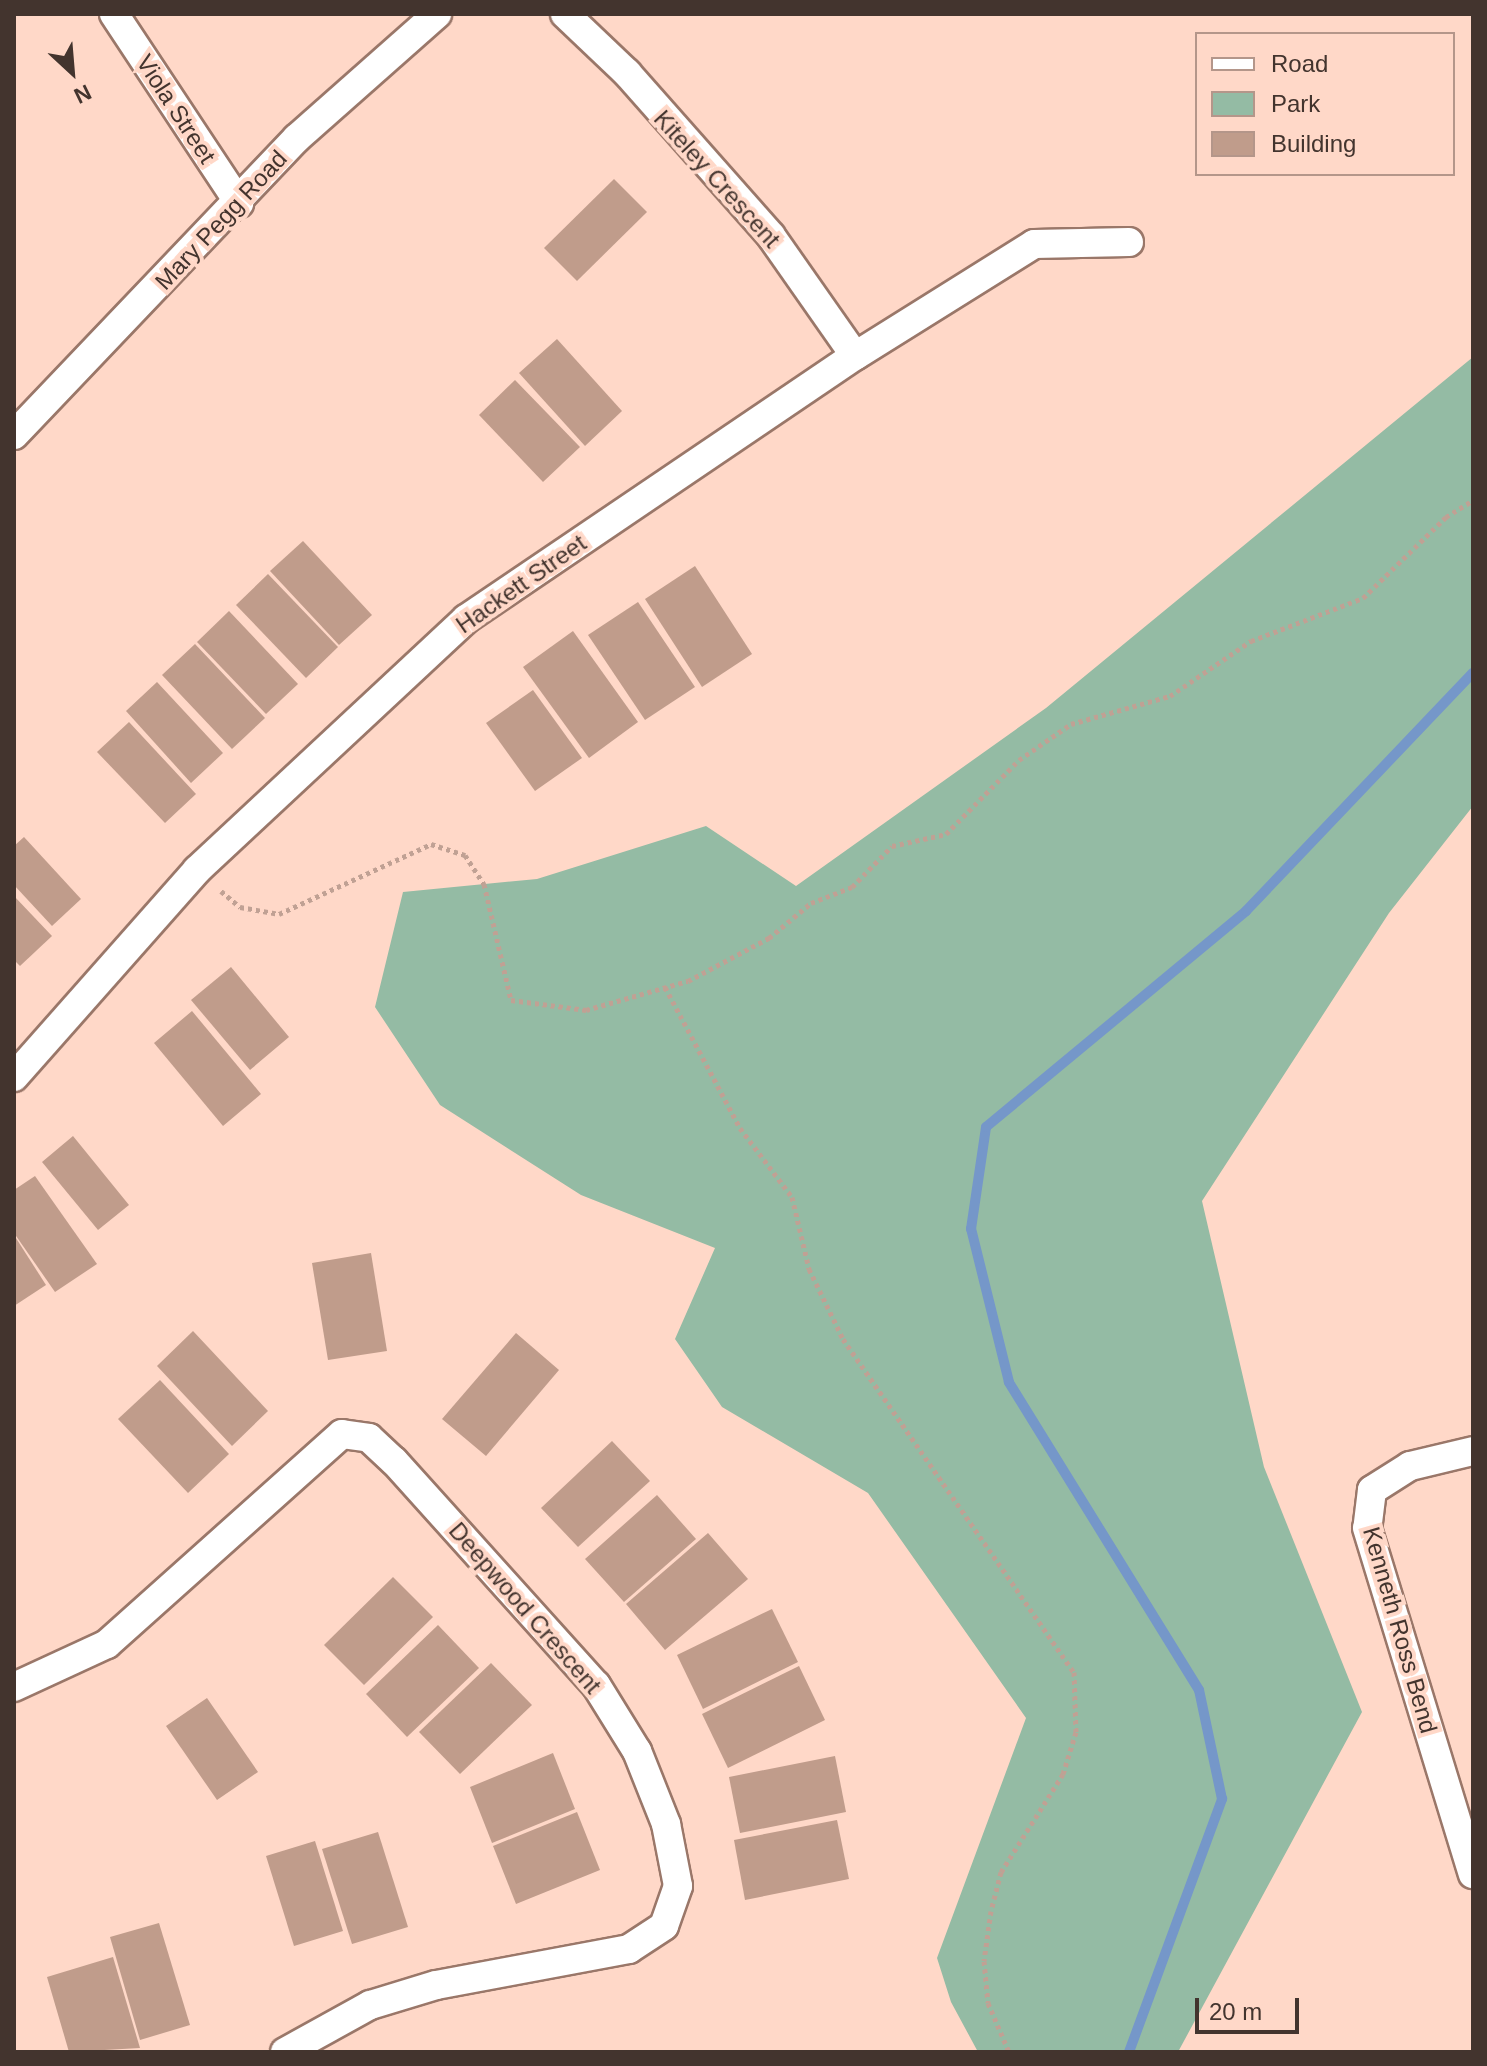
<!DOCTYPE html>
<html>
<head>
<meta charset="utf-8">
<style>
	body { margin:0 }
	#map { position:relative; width:1487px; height:2066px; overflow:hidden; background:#ffd8c8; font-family:Arial,sans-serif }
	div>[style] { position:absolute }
	.green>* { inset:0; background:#94bba4 }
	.stream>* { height:10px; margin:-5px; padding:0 5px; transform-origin:5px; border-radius:5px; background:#7597c9 }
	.building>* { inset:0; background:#c09c8b }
	.path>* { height:5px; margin-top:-2.5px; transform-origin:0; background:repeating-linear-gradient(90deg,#c0a194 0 4px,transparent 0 8px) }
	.roads { filter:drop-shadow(2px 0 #9a7769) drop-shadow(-2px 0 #9a7769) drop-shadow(0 2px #9a7769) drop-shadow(0 -2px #9a7769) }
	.street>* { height:28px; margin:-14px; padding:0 14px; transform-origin:14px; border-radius:14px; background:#fff }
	span { translate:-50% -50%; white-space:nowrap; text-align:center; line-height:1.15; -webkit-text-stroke:8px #ffd8c8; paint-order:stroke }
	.street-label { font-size:24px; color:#43342e }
	.frame { position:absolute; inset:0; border:16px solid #43342e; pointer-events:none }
	.legend { position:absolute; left:1195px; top:32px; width:260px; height:144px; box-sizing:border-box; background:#ffd8c8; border:2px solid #b4968a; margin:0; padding:10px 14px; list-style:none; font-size:24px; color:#43342e }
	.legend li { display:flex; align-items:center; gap:16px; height:40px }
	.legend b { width:40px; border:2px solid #b4968a }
	.north { position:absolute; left:32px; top:32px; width:80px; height:80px; -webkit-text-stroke:6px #ffd8c8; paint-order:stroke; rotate:154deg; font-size:22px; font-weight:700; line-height:32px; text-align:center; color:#43342e }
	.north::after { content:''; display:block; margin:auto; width:28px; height:36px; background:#43342e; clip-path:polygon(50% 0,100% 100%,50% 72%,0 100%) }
	.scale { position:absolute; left:1195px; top:1998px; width:104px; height:36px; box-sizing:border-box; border:4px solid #43342e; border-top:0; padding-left:10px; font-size:24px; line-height:28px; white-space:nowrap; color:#43342e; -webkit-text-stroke:6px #ffd8c8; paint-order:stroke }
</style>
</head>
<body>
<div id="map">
	<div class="green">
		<i style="clip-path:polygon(1473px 357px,1473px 806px,1389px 913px,1202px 1201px,1264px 1467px,1362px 1712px,1178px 2052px,978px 2052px,951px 2002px,937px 1958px,1026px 1718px,868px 1493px,722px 1407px,675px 1339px,715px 1248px,581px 1195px,440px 1105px,375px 1007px,403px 892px,537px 879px,706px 826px,796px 886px,1046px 708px)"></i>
	</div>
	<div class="stream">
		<i style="left:1129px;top:2052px;width:270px;rotate:-69.8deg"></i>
		<i style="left:1222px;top:1799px;width:111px;rotate:-101.9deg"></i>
		<i style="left:1199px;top:1690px;width:362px;rotate:-121.7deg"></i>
		<i style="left:1009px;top:1382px;width:158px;rotate:-103.9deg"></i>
		<i style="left:971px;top:1229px;width:103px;rotate:-81.6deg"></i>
		<i style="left:986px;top:1127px;width:338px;rotate:-39.7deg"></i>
		<i style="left:1246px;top:911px;width:329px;rotate:-46.4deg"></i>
	</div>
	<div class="building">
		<i style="clip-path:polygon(614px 179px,647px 212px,577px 281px,544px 248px)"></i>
		<i style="clip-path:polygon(557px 339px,622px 411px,585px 446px,519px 373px)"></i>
		<i style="clip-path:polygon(515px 380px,580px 447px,543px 482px,479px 415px)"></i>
		<i style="clip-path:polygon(303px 541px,372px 615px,339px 645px,270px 571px)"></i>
		<i style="clip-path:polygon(695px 566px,752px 654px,702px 687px,645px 599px)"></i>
		<i style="clip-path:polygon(268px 574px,338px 647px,306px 678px,236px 605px)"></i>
		<i style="clip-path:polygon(638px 602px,695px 687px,645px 720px,588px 635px)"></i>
		<i style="clip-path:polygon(229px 611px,298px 684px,266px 714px,197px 642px)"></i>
		<i style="clip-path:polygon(573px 631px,638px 722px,589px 758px,523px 667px)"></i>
		<i style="clip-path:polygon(195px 644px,265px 718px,232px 749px,162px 675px)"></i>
		<i style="clip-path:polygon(157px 682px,223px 753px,191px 783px,126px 711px)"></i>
		<i style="clip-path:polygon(533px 690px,582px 758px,535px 791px,486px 723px)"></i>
		<i style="clip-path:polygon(129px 722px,196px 794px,165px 823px,97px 752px)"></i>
		<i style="clip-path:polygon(24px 837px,81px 899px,52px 926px,14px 885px,14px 846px)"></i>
		<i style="clip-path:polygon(14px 896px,52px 936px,20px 966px,14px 960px)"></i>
		<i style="clip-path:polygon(231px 967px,289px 1037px,250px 1070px,191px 1000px)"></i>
		<i style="clip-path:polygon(192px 1011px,261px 1094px,223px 1126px,154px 1043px)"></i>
		<i style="clip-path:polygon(73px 1136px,129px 1205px,98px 1230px,42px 1162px)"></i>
		<i style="clip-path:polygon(35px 1176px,97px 1264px,55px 1292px,14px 1233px,14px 1190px)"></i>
		<i style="clip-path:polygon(14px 1235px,46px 1285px,14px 1306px)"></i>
		<i style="clip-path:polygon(371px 1253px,387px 1351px,328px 1360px,312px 1263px)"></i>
		<i style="clip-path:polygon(193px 1331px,268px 1411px,232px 1446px,157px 1366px)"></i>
		<i style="clip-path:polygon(516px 1333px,559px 1370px,486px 1456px,442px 1419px)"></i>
		<i style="clip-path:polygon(160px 1380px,229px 1454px,188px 1493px,118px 1419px)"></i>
		<i style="clip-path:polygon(612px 1441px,650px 1481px,578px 1547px,541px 1508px)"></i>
		<i style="clip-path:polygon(657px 1495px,696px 1539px,624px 1602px,585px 1559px)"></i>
		<i style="clip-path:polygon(708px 1533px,748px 1579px,665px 1650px,626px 1604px)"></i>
		<i style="clip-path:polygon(393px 1577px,433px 1617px,364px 1685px,324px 1645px)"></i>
		<i style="clip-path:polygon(772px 1609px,798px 1662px,703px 1709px,677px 1655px)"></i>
		<i style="clip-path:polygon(438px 1625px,479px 1668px,407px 1737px,366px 1694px)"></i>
		<i style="clip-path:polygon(491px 1663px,532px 1705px,460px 1774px,419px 1732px)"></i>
		<i style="clip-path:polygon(799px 1666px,825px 1720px,728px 1768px,702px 1714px)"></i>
		<i style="clip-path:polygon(207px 1698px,258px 1772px,217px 1800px,166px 1726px)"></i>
		<i style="clip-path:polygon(553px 1753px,575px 1809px,492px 1843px,470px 1787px)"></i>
		<i style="clip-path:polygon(835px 1756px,846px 1812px,740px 1833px,729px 1777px)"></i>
		<i style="clip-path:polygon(577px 1812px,600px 1870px,516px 1904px,493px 1846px)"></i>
		<i style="clip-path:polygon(837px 1820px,849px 1879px,745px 1900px,734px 1840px)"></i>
		<i style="clip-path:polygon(378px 1832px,408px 1927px,352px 1944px,322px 1849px)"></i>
		<i style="clip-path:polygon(315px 1841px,343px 1931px,294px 1946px,266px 1856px)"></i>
		<i style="clip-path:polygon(159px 1923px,190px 2025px,140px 2040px,110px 1937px)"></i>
		<i style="clip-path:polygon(113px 1957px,140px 2048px,69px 2052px,47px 1977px)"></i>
	</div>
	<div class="path">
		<i style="left:221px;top:891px;width:25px;rotate:40deg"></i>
		<i style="left:240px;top:907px;width:40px;rotate:10deg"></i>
		<i style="left:279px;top:914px;width:167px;rotate:-24.7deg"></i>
		<i style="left:431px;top:844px;width:36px;rotate:18deg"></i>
		<i style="left:465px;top:855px;width:35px;rotate:57deg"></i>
		<i style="left:484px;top:884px;width:119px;rotate:76.9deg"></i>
		<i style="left:511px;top:1000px;width:76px;rotate:7.6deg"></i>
		<i style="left:586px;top:1010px;width:106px;rotate:-15.9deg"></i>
		<i style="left:688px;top:981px;width:92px;rotate:-28deg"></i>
		<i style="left:769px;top:938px;width:55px;rotate:-39.8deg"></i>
		<i style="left:811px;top:903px;width:44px;rotate:-21.3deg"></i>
		<i style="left:852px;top:887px;width:57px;rotate:-45.7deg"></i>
		<i style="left:892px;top:846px;width:55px;rotate:-12.5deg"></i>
		<i style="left:946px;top:834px;width:104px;rotate:-45.4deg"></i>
		<i style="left:1019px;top:760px;width:63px;rotate:-34.7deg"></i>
		<i style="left:1071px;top:724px;width:103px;rotate:-15.8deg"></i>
		<i style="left:1170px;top:696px;width:98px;rotate:-34.2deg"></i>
		<i style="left:1251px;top:641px;width:120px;rotate:-21deg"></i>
		<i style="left:1363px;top:598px;width:116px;rotate:-44.3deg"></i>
		<i style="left:1446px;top:517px;width:32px;rotate:-32deg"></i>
		<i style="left:665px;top:987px;width:160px;rotate:62deg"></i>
		<i style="left:740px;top:1128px;width:86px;rotate:53deg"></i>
		<i style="left:792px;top:1197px;width:74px;rotate:76.7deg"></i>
		<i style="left:809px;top:1269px;width:78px;rotate:64.1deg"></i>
		<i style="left:843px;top:1339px;width:405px;rotate:55.3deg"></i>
		<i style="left:1074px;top:1672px;width:60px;rotate:88.1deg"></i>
		<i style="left:1076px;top:1732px;width:44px;rotate:107.2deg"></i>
		<i style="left:1063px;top:1774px;width:116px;rotate:122.3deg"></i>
		<i style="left:1001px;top:1872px;width:40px;rotate:104.4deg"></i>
		<i style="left:991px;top:1911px;width:50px;rotate:98deg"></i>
		<i style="left:984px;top:1961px;width:42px;rotate:84.6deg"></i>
		<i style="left:988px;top:2003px;width:53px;rotate:66.8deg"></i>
	</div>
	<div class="roads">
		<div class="street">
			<i style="left:114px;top:14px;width:227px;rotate:56.5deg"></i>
			<i style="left:565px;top:14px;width:86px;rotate:43.6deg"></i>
			<i style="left:627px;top:73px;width:217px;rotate:48.5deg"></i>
			<i style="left:771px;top:236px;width:146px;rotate:55deg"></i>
			<i style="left:14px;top:435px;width:410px;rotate:-46.4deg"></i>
			<i style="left:297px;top:138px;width:187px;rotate:-41.5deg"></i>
			<i style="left:14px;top:1077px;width:276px;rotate:-48.5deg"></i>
			<i style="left:197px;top:870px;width:368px;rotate:-43deg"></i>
			<i style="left:466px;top:619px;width:470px;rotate:-34.1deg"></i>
			<i style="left:855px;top:356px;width:211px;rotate:-32deg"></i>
			<i style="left:1034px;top:244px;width:95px;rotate:-1.2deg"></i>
			<i style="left:1473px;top:1451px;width:65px;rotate:166.6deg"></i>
			<i style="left:1410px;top:1466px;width:45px;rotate:147.7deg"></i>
			<i style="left:1372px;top:1490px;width:38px;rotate:97deg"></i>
			<i style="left:1367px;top:1528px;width:362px;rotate:73deg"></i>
			<i style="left:14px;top:1687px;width:102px;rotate:-24.8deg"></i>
			<i style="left:107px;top:1644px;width:315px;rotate:-41.8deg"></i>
			<i style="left:342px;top:1434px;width:27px;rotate:8deg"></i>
			<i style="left:369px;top:1438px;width:34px;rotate:43deg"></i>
			<i style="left:394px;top:1461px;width:302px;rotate:48deg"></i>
			<i style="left:596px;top:1685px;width:78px;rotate:58.2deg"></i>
			<i style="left:637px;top:1751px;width:79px;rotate:68.3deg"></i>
			<i style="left:666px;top:1824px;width:63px;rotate:79deg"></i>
			<i style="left:678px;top:1886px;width:42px;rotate:109.3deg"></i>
			<i style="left:664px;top:1926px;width:42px;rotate:146.7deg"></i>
			<i style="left:629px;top:1949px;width:196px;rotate:169.4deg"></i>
			<i style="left:436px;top:1985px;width:69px;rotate:163.1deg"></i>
			<i style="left:370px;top:2005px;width:97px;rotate:151.1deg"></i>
		</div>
	</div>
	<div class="street-label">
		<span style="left:176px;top:109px;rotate:57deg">Viola Street</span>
		<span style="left:717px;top:179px;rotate:48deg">Kiteley Crescent</span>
		<span style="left:221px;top:220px;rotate:-47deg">Mary Pegg Road</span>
		<span style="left:521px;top:584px;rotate:-35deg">Hackett Street</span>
		<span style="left:525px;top:1608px;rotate:49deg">Deepwood Crescent</span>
		<span style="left:1400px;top:1630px;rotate:74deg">Kenneth Ross Bend</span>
	</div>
	<div class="frame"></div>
	<ul class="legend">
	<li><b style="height:10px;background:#fff"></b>Road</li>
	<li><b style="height:22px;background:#94bba4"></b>Park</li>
	<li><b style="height:22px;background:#c09c8b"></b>Building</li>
	</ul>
	<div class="north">N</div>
	<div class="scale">20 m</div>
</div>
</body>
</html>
